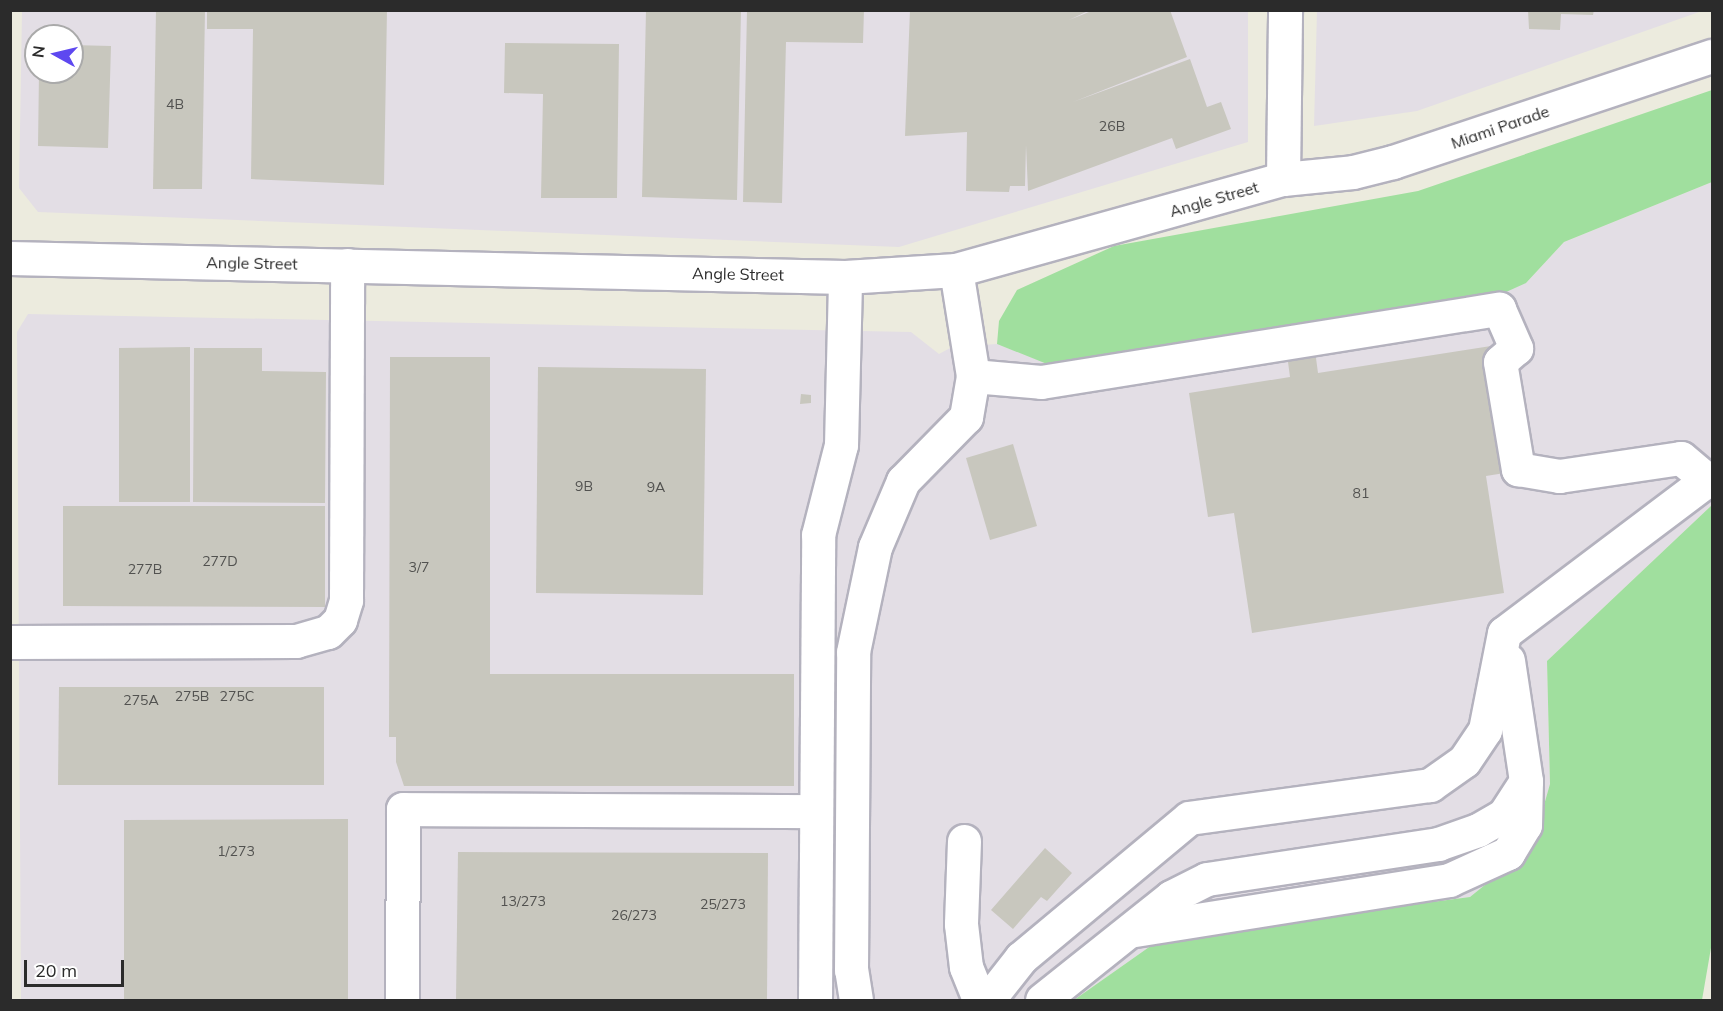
<!DOCTYPE html>
<html>
<head>
<meta charset="utf-8">
<style>
	body { margin:0 }
	#map { position:relative; width:1723px; height:1011px; overflow:hidden; background:#ecebde; font-family:Mulish,sans-serif }
	div>[style] { position:absolute }
	.industrial>* { inset:0; background:#e3dee5 }
	.green>* { inset:0; background:#a0df9e }
	.building>* { inset:0; background:#c8c7be }
	.roads { filter:drop-shadow(2px 0 #b4b2be) drop-shadow(-2px 0 #b4b2be) drop-shadow(0 2px #b4b2be) drop-shadow(0 -2px #b4b2be) }
	.minor>* { height:33px; margin:-16.5px; padding:0 16.5px; transform-origin:16.5px; border-radius:16.5px; background:#fff }
	span { translate:-50% -50%; white-space:nowrap; text-align:center; line-height:1.15; -webkit-text-stroke:5px #fff; paint-order:stroke }
	.number-label { font-size:14px; color:#525250 }
	.number-label span { -webkit-text-stroke-width:0 }
	.street-label { font-size:16px; color:#2b2b2b }
	.frame { position:absolute; inset:0; border:12px solid #2b2b2b; pointer-events:none }
	.north { position:absolute; left:24px; top:24px; width:60px; height:60px; box-sizing:border-box; background:#fff; border:2px solid #aaa; border-radius:50%; rotate:278deg; font-size:16px; font-weight:700; line-height:24px; text-align:center; color:#2b2b2b }
	.north::after { content:''; display:block; margin:auto; width:21px; height:27px; background:#5e48f0; clip-path:polygon(50% 0,100% 100%,50% 72%,0 100%) }
	.scale { position:absolute; left:24px; top:960px; width:100px; height:27px; box-sizing:border-box; border:3px solid #2b2b2b; border-top:0; padding-left:8px; font-size:18px; line-height:21px; white-space:nowrap; color:#2b2b2b; -webkit-text-stroke:4px #fff; paint-order:stroke }
</style>
</head>
<body>
<div id="map">
	<div class="industrial">
		<i style="clip-path:polygon(evenodd,22px 11px,1248px 11px,1248px 142px,899px 247px,38px 212px,19px 188px,22px 11px,36px 36px,72px 36px,72px 72px,36px 72px,36px 36px)"></i>
		<i style="clip-path:polygon(1317px 11px,1702px 11px,1417px 111px,1314px 126px)"></i>
		<i style="clip-path:polygon(1712px 182px,1712px 505px,1547px 661px,1550px 784px,1532px 848px,1470px 897px,1162px 938px,1074px 1000px,21px 1000px,17px 332px,28px 314px,911px 332px,939px 354px,952px 347px,997px 344px,1053px 366px,1526px 283px,1564px 242px)"></i>
	</div>
	<div class="green">
		<i style="clip-path:polygon(1712px 90px,1712px 182px,1564px 242px,1526px 283px,1495px 297px,1052px 366px,997px 344px,999px 321px,1017px 290px,1114px 246px,1418px 191px)"></i>
		<i style="clip-path:polygon(1712px 505px,1712px 942px,1702px 1000px,1074px 1000px,1162px 938px,1470px 897px,1532px 847px,1550px 784px,1547px 661px)"></i>
	</div>
	<div class="building">
		<i style="clip-path:polygon(156px 10px,205px 10px,202px 189px,153px 189px)"></i>
		<i style="clip-path:polygon(207px 10px,387px 10px,384px 185px,251px 179px,253px 29px,207px 29px)"></i>
		<i style="clip-path:polygon(646px 10px,741px 10px,737px 200px,642px 197px)"></i>
		<i style="clip-path:polygon(747px 10px,864px 10px,863px 43px,786px 42px,782px 203px,743px 202px)"></i>
		<i style="clip-path:polygon(910px 10px,1090px 10px,1069px 20px,1094px 10px,1170px 10px,1187px 57px,1073px 102px,1190px 59px,1207px 107px,1221px 102px,1231px 129px,1176px 149px,1172px 138px,1028px 191px,1026px 145px,1025px 186px,1010px 186px,1009px 192px,966px 191px,967px 132px,905px 136px)"></i>
		<i style="clip-path:polygon(1528px 10px,1594px 10px,1593px 15px,1561px 14px,1560px 30px,1529px 29px)"></i>
		<i style="clip-path:polygon(505px 43px,619px 44px,617px 198px,541px 198px,543px 94px,504px 93px)"></i>
		<i style="clip-path:polygon(72px 45px,111px 46px,108px 148px,38px 146px,39px 72px,72px 72px)"></i>
		<i style="clip-path:polygon(1314px 343px,1318px 373px,1491px 346px,1511px 472px,1486px 476px,1504px 593px,1252px 633px,1234px 513px,1208px 517px,1189px 393px,1290px 377px,1286px 347px)"></i>
		<i style="clip-path:polygon(190px 347px,190px 502px,119px 502px,119px 348px)"></i>
		<i style="clip-path:polygon(194px 348px,262px 348px,262px 371px,326px 372px,325px 503px,193px 502px)"></i>
		<i style="clip-path:polygon(390px 357px,490px 357px,490px 674px,794px 674px,794px 786px,404px 786px,396px 762px,396px 737px,389px 737px)"></i>
		<i style="clip-path:polygon(538px 367px,706px 369px,703px 595px,536px 593px)"></i>
		<i style="clip-path:polygon(801px 394px,811px 395px,811px 403px,800px 404px)"></i>
		<i style="clip-path:polygon(1013px 444px,1037px 526px,990px 540px,966px 458px)"></i>
		<i style="clip-path:polygon(63px 506px,325px 506px,325px 607px,63px 606px)"></i>
		<i style="clip-path:polygon(59px 687px,324px 687px,324px 785px,58px 785px)"></i>
		<i style="clip-path:polygon(348px 819px,348px 1000px,124px 1000px,124px 820px)"></i>
		<i style="clip-path:polygon(1045px 848px,1072px 873px,1047px 901px,1041px 897px,1013px 929px,991px 910px)"></i>
		<i style="clip-path:polygon(458px 852px,768px 853px,767px 1000px,456px 1000px)"></i>
	</div>
	<div class="roads">
		<div class="minor">
			<i style="left:1283px;top:179px;width:169px;rotate:-89.3deg"></i>
			<i style="left:10px;top:258px;width:835px;rotate:1.3deg"></i>
			<i style="left:845px;top:277px;width:111px;rotate:-3.6deg"></i>
			<i style="left:956px;top:270px;width:339px;rotate:-15.6deg"></i>
			<i style="left:1283px;top:179px;width:70px;rotate:-5.7deg"></i>
			<i style="left:1353px;top:172px;width:41px;rotate:-14deg"></i>
			<i style="left:1393px;top:162px;width:336px;rotate:-18.4deg"></i>
			<i style="left:973px;top:376px;width:68px;rotate:5deg"></i>
			<i style="left:1041px;top:382px;width:464px;rotate:-9.1deg"></i>
			<i style="left:1499px;top:309px;width:43px;rotate:66.4deg"></i>
			<i style="left:1516px;top:348px;width:21px;rotate:139deg"></i>
			<i style="left:1500px;top:362px;width:109px;rotate:80.5deg"></i>
			<i style="left:1518px;top:469px;width:42px;rotate:9.7deg"></i>
			<i style="left:1559px;top:476px;width:123px;rotate:-8.4deg"></i>
			<i style="left:1681px;top:458px;width:34px;rotate:40deg"></i>
			<i style="left:1707px;top:480px;width:254px;rotate:143deg"></i>
			<i style="left:1504px;top:633px;width:99px;rotate:101.1deg"></i>
			<i style="left:1485px;top:730px;width:37px;rotate:124deg"></i>
			<i style="left:1464px;top:761px;width:42px;rotate:144.8deg"></i>
			<i style="left:1430px;top:785px;width:243px;rotate:172.2deg"></i>
			<i style="left:1189px;top:818px;width:219px;rotate:140.2deg"></i>
			<i style="left:1021px;top:958px;width:53px;rotate:128.2deg"></i>
			<i style="left:10px;top:642px;width:286px;rotate:-0.2deg"></i>
			<i style="left:296px;top:641px;width:33px;rotate:-16deg"></i>
			<i style="left:328px;top:632px;width:17px;rotate:-45deg"></i>
			<i style="left:340px;top:620px;width:21px;rotate:-73deg"></i>
			<i style="left:346px;top:600px;width:335px;rotate:-89.8deg"></i>
			<i style="left:964px;top:841px;width:83px;rotate:92.1deg"></i>
			<i style="left:961px;top:924px;width:43px;rotate:83.4deg"></i>
			<i style="left:966px;top:967px;width:35px;rotate:68deg"></i>
			<i style="left:1134px;top:930px;width:319px;rotate:-9deg"></i>
			<i style="left:1449px;top:880px;width:65px;rotate:-24.6deg"></i>
			<i style="left:1508px;top:853px;width:33px;rotate:-59deg"></i>
			<i style="left:1525px;top:825px;width:44px;rotate:-88.7deg"></i>
			<i style="left:1526px;top:781px;width:122px;rotate:-98.5deg"></i>
			<i style="left:402px;top:1000px;width:191px;rotate:-89.7deg"></i>
			<i style="left:403px;top:809px;width:412px;rotate:0.3deg"></i>
			<i style="left:815px;top:1000px;width:465px;rotate:-89.6deg"></i>
			<i style="left:818px;top:535px;width:93px;rotate:-75.7deg"></i>
			<i style="left:841px;top:445px;width:168px;rotate:-88.6deg"></i>
			<i style="left:856px;top:1000px;width:30px;rotate:-99deg"></i>
			<i style="left:851px;top:970px;width:318px;rotate:-89.6deg"></i>
			<i style="left:853px;top:652px;width:107px;rotate:-78.2deg"></i>
			<i style="left:875px;top:547px;width:72px;rotate:-67deg"></i>
			<i style="left:903px;top:481px;width:90px;rotate:-45.5deg"></i>
			<i style="left:966px;top:417px;width:42px;rotate:-80.3deg"></i>
			<i style="left:973px;top:376px;width:107px;rotate:-99.1deg"></i>
			<i style="left:1042px;top:1000px;width:165px;rotate:-38.6deg"></i>
			<i style="left:1171px;top:897px;width:40px;rotate:-26.6deg"></i>
			<i style="left:1207px;top:879px;width:234px;rotate:-8.6deg"></i>
			<i style="left:1438px;top:844px;width:42px;rotate:-19.3deg"></i>
			<i style="left:1478px;top:830px;width:30px;rotate:-30deg"></i>
			<i style="left:1504px;top:815px;width:40px;rotate:-57.1deg"></i>
		</div>
	</div>
	<div class="number-label">
		<span style="left:175px;top:104px">4B</span>
		<span style="left:1112px;top:126px">26B</span>
		<span style="left:584px;top:486px">9B</span>
		<span style="left:656px;top:487px">9A</span>
		<span style="left:1361px;top:493px">81</span>
		<span style="left:220px;top:561px">277D</span>
		<span style="left:419px;top:567px">3/7</span>
		<span style="left:145px;top:569px">277B</span>
		<span style="left:192px;top:696px">275B</span>
		<span style="left:237px;top:696px">275C</span>
		<span style="left:141px;top:700px">275A</span>
		<span style="left:236px;top:851px">1/273</span>
		<span style="left:523px;top:901px">13/273</span>
		<span style="left:723px;top:904px">25/273</span>
		<span style="left:634px;top:915px">26/273</span>
	</div>
	<div class="street-label">
		<span style="left:1500px;top:127px;rotate:-19deg">Miami Parade</span>
		<span style="left:1214px;top:199px;rotate:-16deg">Angle Street</span>
		<span style="left:252px;top:263px;rotate:1deg">Angle Street</span>
		<span style="left:738px;top:274px;rotate:1deg">Angle Street</span>
	</div>
	<div class="frame"></div>
	<div class="north">N</div>
	<div class="scale">20 m</div>
</div>
</body>
</html>
